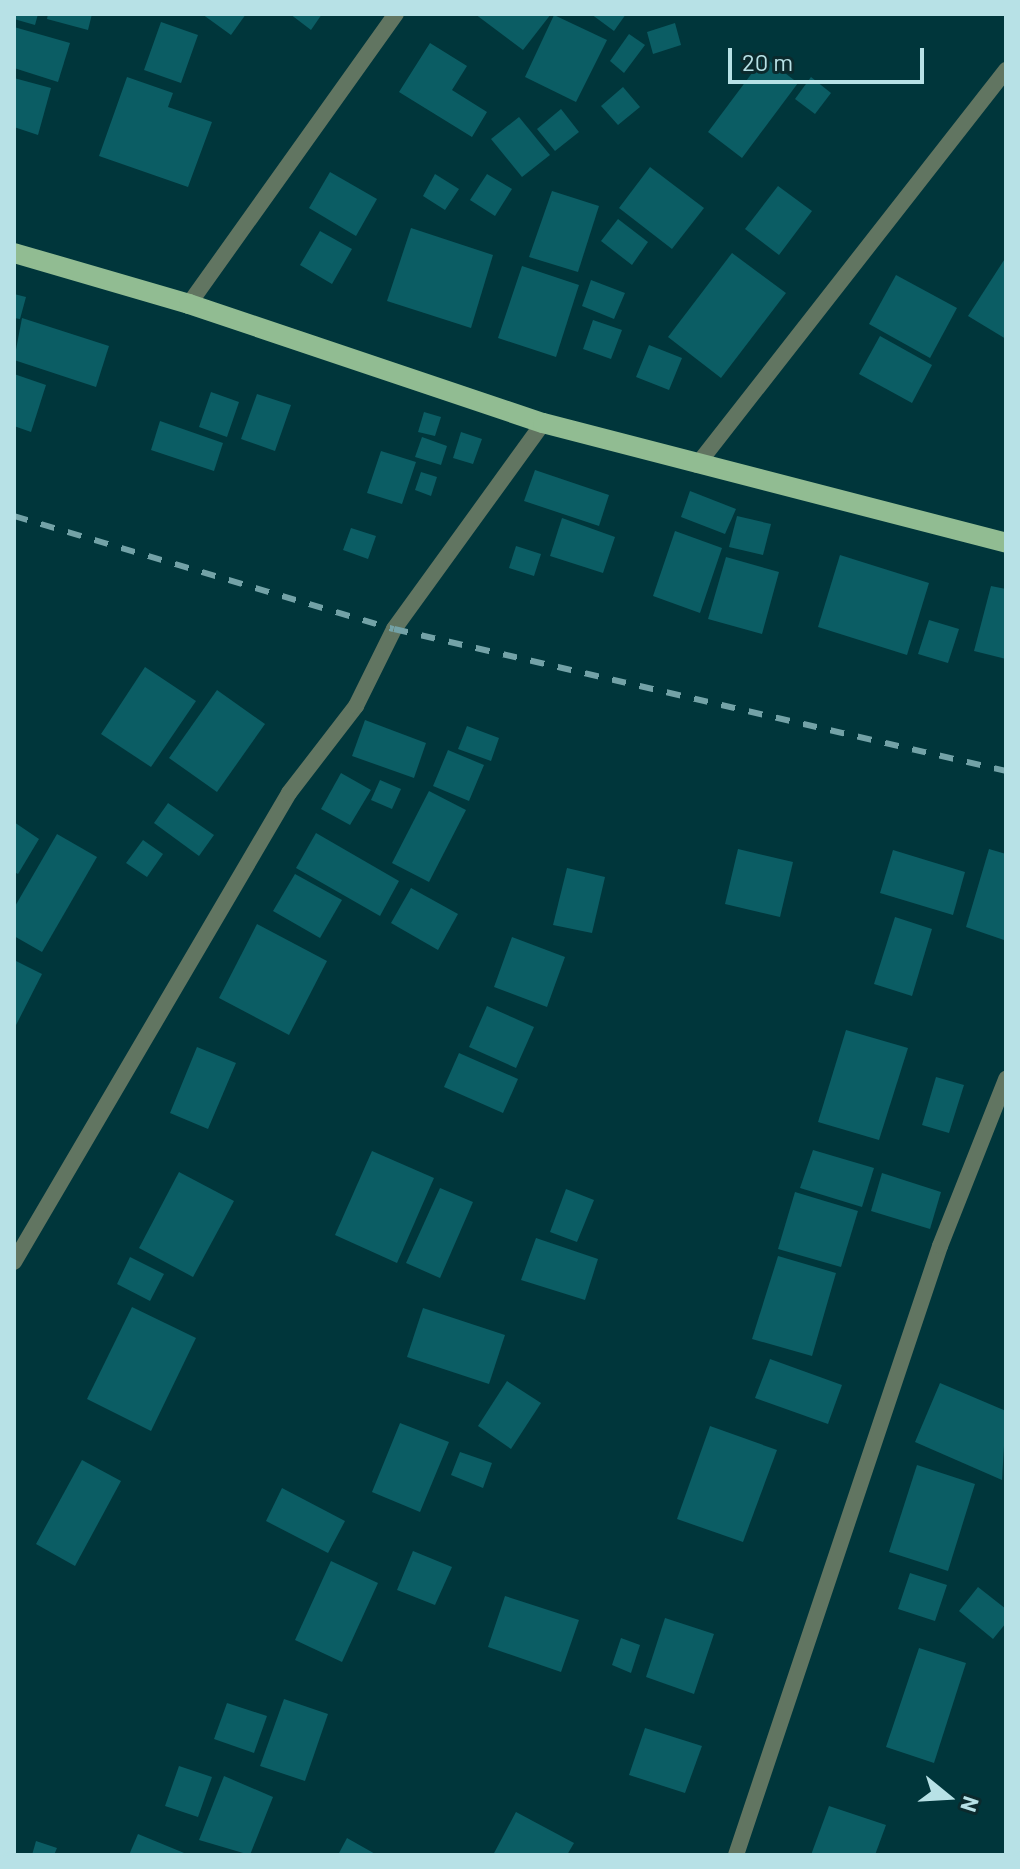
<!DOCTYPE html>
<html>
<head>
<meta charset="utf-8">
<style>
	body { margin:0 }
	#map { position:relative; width:1020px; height:1869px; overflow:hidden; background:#00363b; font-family:Barlow,sans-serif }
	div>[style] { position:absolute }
	.building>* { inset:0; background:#0b5d64 }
	.minor>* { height:16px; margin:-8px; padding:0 8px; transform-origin:8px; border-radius:8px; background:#617561 }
	.primary>* { height:20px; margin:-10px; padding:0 10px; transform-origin:10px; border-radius:10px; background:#91bc92 }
	.rail>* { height:6px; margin-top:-3px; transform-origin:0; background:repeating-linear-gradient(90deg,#73a2a7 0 14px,transparent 0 28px) }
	span { translate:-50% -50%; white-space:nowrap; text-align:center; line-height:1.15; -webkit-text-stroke:8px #0b2a2d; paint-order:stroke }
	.frame { position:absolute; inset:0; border:16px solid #b7e1e6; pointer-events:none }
	.north { position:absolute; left:908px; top:1757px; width:80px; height:80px; -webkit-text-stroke:6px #0b2a2d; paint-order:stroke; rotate:108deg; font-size:22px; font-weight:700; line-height:32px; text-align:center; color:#b7e1e6 }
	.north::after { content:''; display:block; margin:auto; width:28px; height:36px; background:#b7e1e6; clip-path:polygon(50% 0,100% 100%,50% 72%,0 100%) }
	.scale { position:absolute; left:728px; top:48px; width:196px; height:36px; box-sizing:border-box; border:4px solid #b7e1e6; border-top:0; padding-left:10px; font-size:24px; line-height:28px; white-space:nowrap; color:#b7e1e6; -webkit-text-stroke:6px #0b2a2d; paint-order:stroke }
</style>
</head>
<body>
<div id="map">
	<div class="building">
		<i style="clip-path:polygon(14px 14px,38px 14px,35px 25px,14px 19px)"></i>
		<i style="clip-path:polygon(48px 14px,92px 14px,88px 30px,47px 19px)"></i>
		<i style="clip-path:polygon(202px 14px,246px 14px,231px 35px)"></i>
		<i style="clip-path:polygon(290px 14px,322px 14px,311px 30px)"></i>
		<i style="clip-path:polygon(475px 14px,551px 14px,523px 50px)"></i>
		<i style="clip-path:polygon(591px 14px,626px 14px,614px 31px)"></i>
		<i style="clip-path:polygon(554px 15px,607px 40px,576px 102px,525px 77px)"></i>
		<i style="clip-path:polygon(161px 22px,198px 35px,181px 83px,144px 70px)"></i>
		<i style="clip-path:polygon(675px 23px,681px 45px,653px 54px,647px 32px)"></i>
		<i style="clip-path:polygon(14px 27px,70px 43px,58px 82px,14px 68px)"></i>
		<i style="clip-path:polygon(629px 34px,645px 45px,624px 73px,610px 61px)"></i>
		<i style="clip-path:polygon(430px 43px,467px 66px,452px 90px,487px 112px,472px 137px,399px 92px)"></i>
		<i style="clip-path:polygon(764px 57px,798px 83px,742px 158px,708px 132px)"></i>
		<i style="clip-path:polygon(127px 77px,173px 93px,168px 107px,212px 122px,188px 187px,99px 156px)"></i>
		<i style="clip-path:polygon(811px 77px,831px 93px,815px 114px,795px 99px)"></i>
		<i style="clip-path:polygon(14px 78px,51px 88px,38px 135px,14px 127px)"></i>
		<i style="clip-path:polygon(623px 87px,640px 107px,618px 125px,601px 106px)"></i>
		<i style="clip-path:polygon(561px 109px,579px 132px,555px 151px,537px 129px)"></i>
		<i style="clip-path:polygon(519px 117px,550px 155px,522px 177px,491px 139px)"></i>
		<i style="clip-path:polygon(650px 167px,704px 208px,672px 249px,619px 208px)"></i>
		<i style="clip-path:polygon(330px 172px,377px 199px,356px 236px,309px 208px)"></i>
		<i style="clip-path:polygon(435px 174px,459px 189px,445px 210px,423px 196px)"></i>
		<i style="clip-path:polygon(487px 174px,512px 189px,495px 216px,470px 200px)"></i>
		<i style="clip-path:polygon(778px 186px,812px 211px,779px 255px,745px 229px)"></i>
		<i style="clip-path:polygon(552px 191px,599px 206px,578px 272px,529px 257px)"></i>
		<i style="clip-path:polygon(618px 219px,648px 242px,632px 265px,601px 241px)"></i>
		<i style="clip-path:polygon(411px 228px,493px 255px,471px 328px,387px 301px)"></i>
		<i style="clip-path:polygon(320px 231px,352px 249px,332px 284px,300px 265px)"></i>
		<i style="clip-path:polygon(732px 253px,786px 293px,721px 378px,668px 337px)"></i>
		<i style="clip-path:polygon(1006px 257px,1006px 339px,968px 316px)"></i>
		<i style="clip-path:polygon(522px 266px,579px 285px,556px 357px,498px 338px)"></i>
		<i style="clip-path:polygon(896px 275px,957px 308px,930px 358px,869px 324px)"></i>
		<i style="clip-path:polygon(591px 280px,625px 293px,614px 319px,582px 306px)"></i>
		<i style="clip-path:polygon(14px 294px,26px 297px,20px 319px,14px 318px)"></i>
		<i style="clip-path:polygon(22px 318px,109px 346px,96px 387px,14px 360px)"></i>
		<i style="clip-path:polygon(593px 320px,622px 330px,611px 359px,583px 349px)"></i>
		<i style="clip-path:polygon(880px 336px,932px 365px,912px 403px,859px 374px)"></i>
		<i style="clip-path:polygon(649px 345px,682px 358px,669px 390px,636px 377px)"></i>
		<i style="clip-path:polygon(14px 374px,46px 385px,31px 432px,14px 426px)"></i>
		<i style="clip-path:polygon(211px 392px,239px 402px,227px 437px,199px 427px)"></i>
		<i style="clip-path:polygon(257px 394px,291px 405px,275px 451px,241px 439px)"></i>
		<i style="clip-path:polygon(424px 412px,441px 417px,435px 436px,418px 432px)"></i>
		<i style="clip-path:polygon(160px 421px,223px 443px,214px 471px,151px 450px)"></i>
		<i style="clip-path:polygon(461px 432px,482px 439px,473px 464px,453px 458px)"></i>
		<i style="clip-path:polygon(422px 437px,447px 446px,441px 465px,415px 457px)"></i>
		<i style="clip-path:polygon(381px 451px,416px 462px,402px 504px,367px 493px)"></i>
		<i style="clip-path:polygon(535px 470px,609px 495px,599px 526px,524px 501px)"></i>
		<i style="clip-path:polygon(421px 472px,437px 477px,431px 496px,415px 490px)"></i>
		<i style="clip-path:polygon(690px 491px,736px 509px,725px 534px,681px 517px)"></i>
		<i style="clip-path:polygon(737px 516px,771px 524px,763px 555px,729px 547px)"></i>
		<i style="clip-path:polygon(562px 518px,615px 537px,603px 573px,550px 556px)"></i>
		<i style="clip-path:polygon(351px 528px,376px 536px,368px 559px,343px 550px)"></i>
		<i style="clip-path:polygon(675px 531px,722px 548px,700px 613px,653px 596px)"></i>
		<i style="clip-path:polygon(516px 546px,541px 554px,534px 576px,509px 568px)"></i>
		<i style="clip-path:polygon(840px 555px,929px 583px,907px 655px,818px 627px)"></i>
		<i style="clip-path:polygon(726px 557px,779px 572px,762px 634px,708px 619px)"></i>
		<i style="clip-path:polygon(991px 586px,1006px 589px,1006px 659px,974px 651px)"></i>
		<i style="clip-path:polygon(929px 620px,959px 629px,948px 663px,918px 654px)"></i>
		<i style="clip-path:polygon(145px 667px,196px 701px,151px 767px,101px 734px)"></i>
		<i style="clip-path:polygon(217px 690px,265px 724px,217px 792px,169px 758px)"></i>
		<i style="clip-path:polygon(365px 720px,426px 743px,414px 778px,352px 756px)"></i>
		<i style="clip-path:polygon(467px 726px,499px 738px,491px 761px,458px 749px)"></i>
		<i style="clip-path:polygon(448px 750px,484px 765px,469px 801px,433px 786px)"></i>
		<i style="clip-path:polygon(341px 773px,371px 790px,350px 825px,321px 809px)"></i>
		<i style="clip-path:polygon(380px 780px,401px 789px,392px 809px,371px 800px)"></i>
		<i style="clip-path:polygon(429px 791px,466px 810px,429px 882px,392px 863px)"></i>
		<i style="clip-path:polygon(168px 803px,214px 835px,199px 856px,154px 823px)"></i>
		<i style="clip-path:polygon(14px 822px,39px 839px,18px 874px,14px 872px)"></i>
		<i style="clip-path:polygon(316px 833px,399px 881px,380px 916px,296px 868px)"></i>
		<i style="clip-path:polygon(57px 834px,97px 857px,42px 952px,14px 936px,14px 908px)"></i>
		<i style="clip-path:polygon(143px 840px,163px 854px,147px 877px,126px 863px)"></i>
		<i style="clip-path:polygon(738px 849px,793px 862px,780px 917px,725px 904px)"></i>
		<i style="clip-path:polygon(989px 849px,1006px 854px,1004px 940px,966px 927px)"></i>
		<i style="clip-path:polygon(893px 850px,965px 872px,953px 915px,880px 893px)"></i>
		<i style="clip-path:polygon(567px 868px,605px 877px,592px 933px,553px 925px)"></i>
		<i style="clip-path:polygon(295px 874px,342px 900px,320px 938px,273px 911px)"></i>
		<i style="clip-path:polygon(411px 888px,458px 914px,438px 950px,391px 923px)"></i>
		<i style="clip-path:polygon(895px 917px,932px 929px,912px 996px,874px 984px)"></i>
		<i style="clip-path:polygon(257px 924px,327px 961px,289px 1035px,219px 998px)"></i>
		<i style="clip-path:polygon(512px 937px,565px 957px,547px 1007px,494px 987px)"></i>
		<i style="clip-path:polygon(14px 960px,42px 974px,14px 1029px)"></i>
		<i style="clip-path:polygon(487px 1006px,534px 1027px,516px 1068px,469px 1047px)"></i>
		<i style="clip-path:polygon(846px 1030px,908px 1048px,879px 1140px,818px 1122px)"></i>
		<i style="clip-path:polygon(197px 1047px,236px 1063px,208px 1129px,170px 1113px)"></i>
		<i style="clip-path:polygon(459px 1053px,518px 1079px,503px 1113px,444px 1087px)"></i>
		<i style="clip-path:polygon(936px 1077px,964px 1085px,949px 1133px,922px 1125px)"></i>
		<i style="clip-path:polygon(813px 1150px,874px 1168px,862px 1207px,800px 1188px)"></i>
		<i style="clip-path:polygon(372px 1151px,434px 1178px,397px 1263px,335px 1235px)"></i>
		<i style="clip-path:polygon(179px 1172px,234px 1201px,193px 1277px,139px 1248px)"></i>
		<i style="clip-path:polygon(882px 1173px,941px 1192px,930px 1229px,871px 1211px)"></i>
		<i style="clip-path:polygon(440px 1188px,473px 1202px,440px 1278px,406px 1263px)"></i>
		<i style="clip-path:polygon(566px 1189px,594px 1200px,577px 1242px,550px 1232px)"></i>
		<i style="clip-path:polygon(795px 1192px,858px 1211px,841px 1267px,778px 1249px)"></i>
		<i style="clip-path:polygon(536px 1238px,598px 1259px,585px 1300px,521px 1280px)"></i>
		<i style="clip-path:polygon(778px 1256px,836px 1273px,812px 1356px,752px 1339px)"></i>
		<i style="clip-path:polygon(130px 1257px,164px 1274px,150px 1301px,117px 1284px)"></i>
		<i style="clip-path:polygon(132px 1307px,196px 1338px,151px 1431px,87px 1399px)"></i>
		<i style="clip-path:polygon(423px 1308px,505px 1335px,489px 1384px,407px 1357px)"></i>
		<i style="clip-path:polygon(770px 1359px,842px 1385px,828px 1424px,755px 1398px)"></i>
		<i style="clip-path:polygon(507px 1381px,541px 1403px,511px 1449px,478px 1426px)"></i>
		<i style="clip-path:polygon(940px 1383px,1006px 1411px,1002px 1480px,915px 1442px)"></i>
		<i style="clip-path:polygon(400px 1423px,449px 1442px,420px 1512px,372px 1492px)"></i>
		<i style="clip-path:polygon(710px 1426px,777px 1450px,743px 1542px,677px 1519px)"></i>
		<i style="clip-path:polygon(460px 1452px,492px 1463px,483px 1488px,451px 1475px)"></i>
		<i style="clip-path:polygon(82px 1460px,121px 1481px,75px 1566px,36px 1544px)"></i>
		<i style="clip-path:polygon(917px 1465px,975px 1484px,948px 1571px,889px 1552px)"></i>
		<i style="clip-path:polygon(282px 1488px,345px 1521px,328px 1553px,266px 1521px)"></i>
		<i style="clip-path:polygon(413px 1551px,452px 1567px,435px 1605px,397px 1590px)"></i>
		<i style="clip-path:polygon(331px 1561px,378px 1583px,342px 1662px,295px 1640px)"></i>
		<i style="clip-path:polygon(910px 1573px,947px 1585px,935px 1621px,898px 1609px)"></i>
		<i style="clip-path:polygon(978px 1587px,1006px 1609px,1006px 1623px,993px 1639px,959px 1611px)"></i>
		<i style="clip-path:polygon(505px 1596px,579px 1620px,561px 1672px,488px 1647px)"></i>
		<i style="clip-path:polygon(665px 1618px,714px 1634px,694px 1694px,646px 1677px)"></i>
		<i style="clip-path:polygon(621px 1638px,640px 1645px,631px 1673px,612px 1665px)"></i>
		<i style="clip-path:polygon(919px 1648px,966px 1663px,934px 1763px,886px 1747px)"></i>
		<i style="clip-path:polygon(284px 1699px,328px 1714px,305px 1781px,260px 1766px)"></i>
		<i style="clip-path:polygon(227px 1703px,267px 1716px,254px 1753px,214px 1739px)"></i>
		<i style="clip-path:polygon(645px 1728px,702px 1746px,685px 1793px,629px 1775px)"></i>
		<i style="clip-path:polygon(179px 1766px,212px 1777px,198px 1817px,165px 1806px)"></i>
		<i style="clip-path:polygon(224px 1776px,273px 1797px,250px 1855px,199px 1840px)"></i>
		<i style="clip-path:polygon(829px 1806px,886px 1825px,875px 1855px,811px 1855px)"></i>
		<i style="clip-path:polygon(516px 1812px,574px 1843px,567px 1855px,493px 1855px)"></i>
		<i style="clip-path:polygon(138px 1834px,189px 1855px,129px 1855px)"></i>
		<i style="clip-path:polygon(347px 1838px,377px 1855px,338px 1855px)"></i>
		<i style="clip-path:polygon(36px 1841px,57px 1848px,54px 1855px,32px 1855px)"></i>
	</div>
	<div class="minor">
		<i style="left:189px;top:304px;width:356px;rotate:-54.5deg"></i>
		<i style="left:697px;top:465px;width:502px;rotate:-51.96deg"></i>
		<i style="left:14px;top:1262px;width:544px;rotate:-59.61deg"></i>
		<i style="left:289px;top:793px;width:110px;rotate:-52.4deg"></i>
		<i style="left:356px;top:706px;width:86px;rotate:-63.7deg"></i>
		<i style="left:394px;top:629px;width:254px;rotate:-54.1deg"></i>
		<i style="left:736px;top:1855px;width:642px;rotate:-71.48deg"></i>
		<i style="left:940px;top:1246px;width:180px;rotate:-68.4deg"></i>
	</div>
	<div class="primary">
		<i style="left:14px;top:253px;width:182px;rotate:16.2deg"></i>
		<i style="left:189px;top:304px;width:373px;rotate:18.6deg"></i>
		<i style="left:543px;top:423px;width:478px;rotate:14.5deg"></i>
	</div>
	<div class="rail">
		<i style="left:14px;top:516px;width:396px;rotate:16.6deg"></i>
		<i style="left:394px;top:629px;width:628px;rotate:13.06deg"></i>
	</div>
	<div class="frame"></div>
	<div class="north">N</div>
	<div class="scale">20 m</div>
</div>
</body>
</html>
